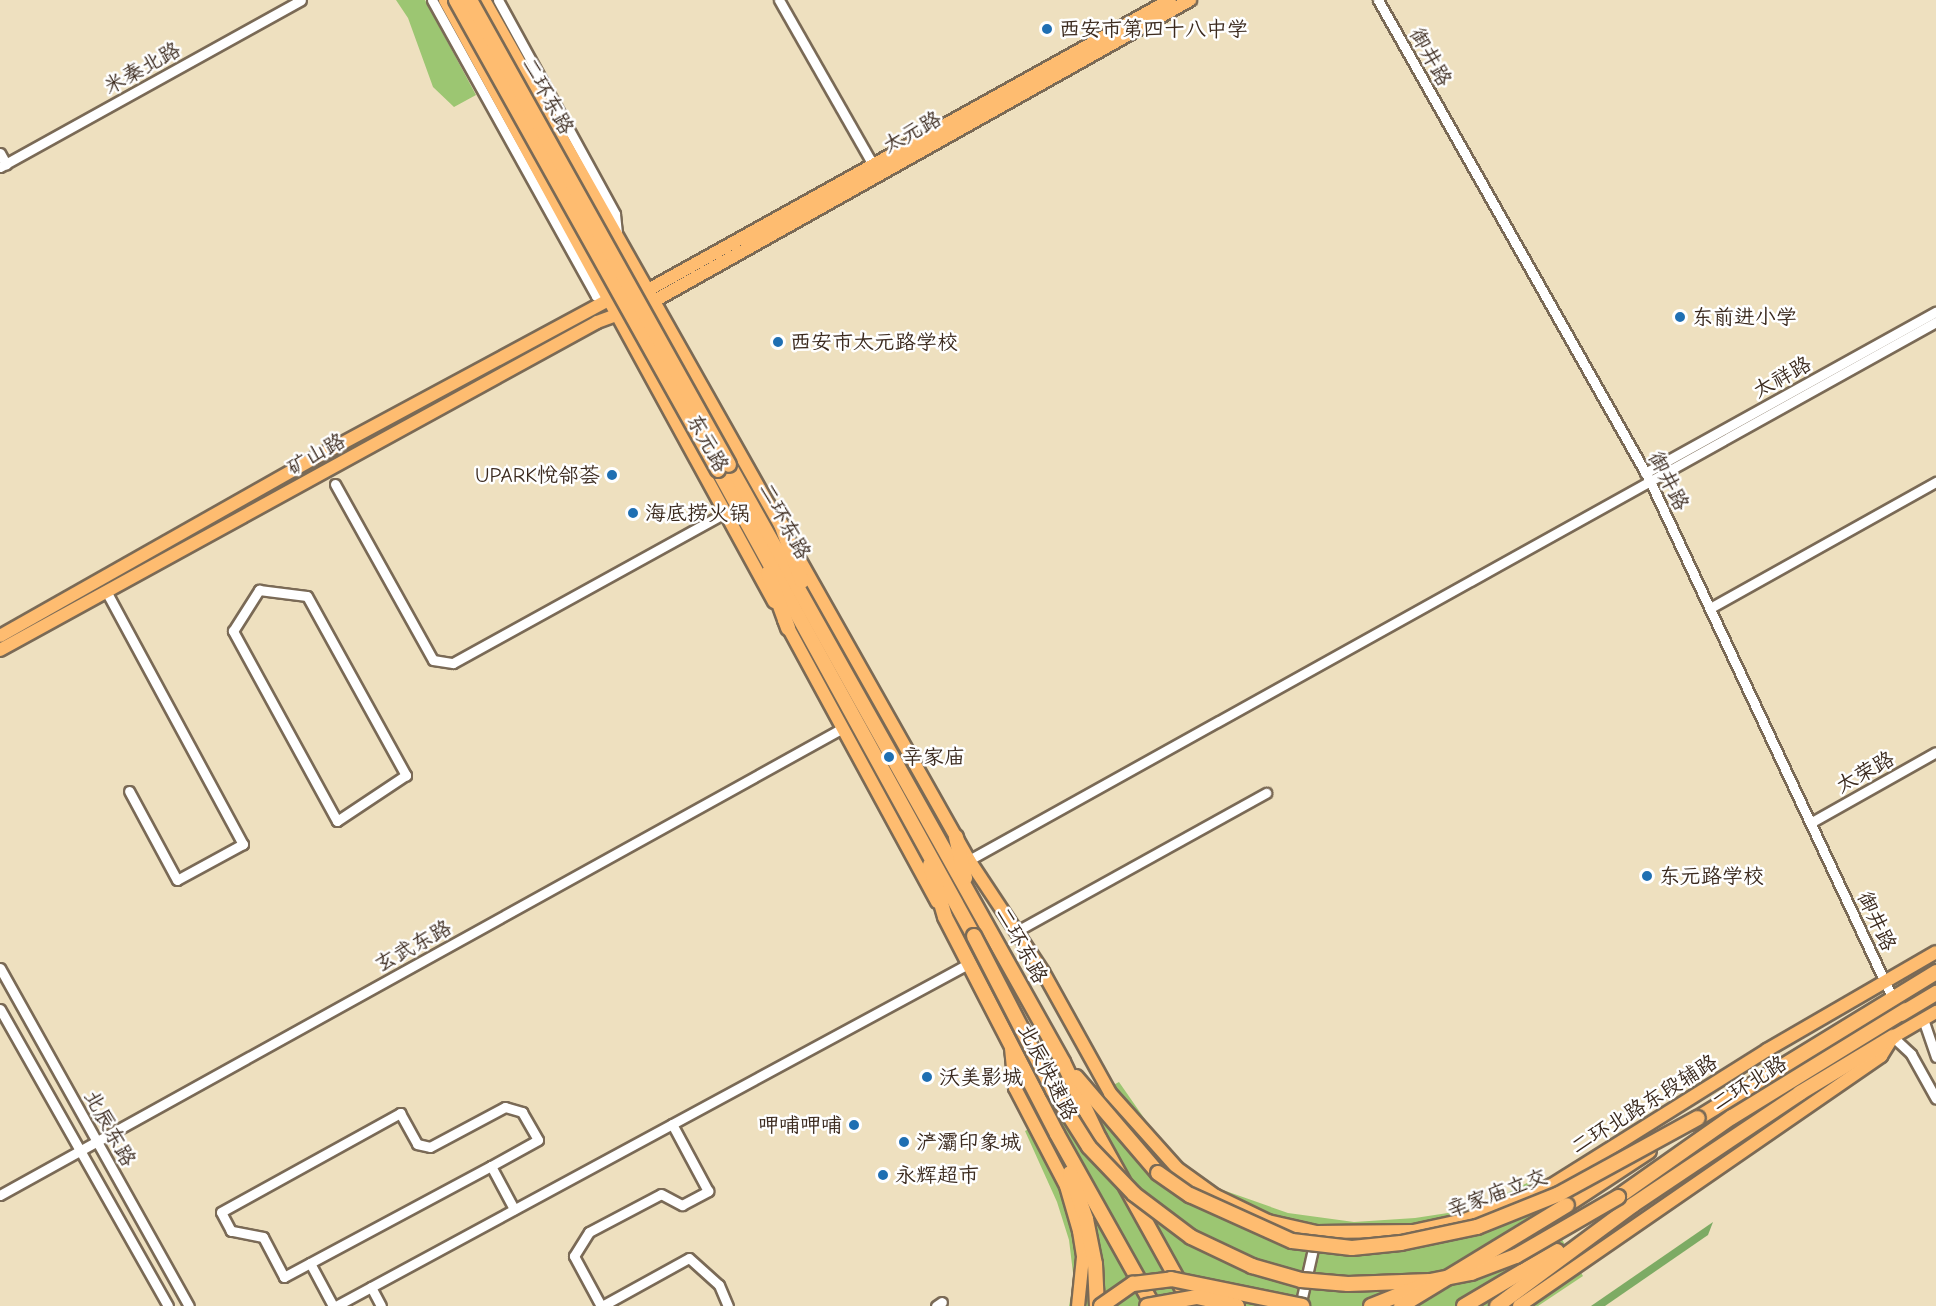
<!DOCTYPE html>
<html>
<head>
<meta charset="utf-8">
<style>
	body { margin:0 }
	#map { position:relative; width:1936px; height:1306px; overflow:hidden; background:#eee0bf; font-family:"Comic Neue","LXGW WenKai TC",sans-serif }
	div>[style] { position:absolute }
	.green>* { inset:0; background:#9cc672 }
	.forest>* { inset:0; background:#7dab64 }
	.roads { filter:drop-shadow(2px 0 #7a6a56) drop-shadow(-2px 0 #7a6a56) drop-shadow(0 2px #7a6a56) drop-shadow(0 -2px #7a6a56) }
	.minor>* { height:9px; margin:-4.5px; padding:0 4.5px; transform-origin:4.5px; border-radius:4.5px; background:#fff }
	.major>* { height:12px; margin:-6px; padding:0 6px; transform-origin:6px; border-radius:6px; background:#febc70 }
	.highway>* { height:14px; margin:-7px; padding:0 7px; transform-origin:7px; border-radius:7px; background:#febc70 }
	.bridges { filter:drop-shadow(2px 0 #7a6a56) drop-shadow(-2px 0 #7a6a56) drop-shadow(0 2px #7a6a56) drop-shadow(0 -2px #7a6a56) }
	.highway-bridge>* { height:14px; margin:-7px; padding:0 7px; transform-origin:7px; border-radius:7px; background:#febc70 }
	.dots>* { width:16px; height:16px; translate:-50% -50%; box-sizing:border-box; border:3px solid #fff; border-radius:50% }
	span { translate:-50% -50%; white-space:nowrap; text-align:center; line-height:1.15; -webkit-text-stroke:5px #fff; paint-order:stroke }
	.poi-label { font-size:21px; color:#3b2a1e }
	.left { translate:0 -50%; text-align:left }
	.right { translate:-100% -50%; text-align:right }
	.street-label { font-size:21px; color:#3b2a1e }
</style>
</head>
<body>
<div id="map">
	<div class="green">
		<i style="clip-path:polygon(396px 0,425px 0,476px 95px,454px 107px,433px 87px,408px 18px)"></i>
		<i style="clip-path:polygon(1119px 1082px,1167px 1151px,1220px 1189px,1288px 1213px,1354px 1222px,1415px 1218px,1474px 1209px,1529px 1182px,1583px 1276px,1538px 1306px,1069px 1306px,1074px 1281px,1069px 1240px,1057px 1202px,1025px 1131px)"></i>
	</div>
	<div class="forest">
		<i style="clip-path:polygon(1713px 1222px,1708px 1235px,1605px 1306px,1591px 1306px)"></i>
	</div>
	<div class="roads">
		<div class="minor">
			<i style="left:432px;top:0;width:338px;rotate:61deg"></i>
			<i style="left:596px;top:296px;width:16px;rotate:15deg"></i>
			<i style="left:498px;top:0;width:244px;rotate:61.3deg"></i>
			<i style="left:615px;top:214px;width:20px;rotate:84deg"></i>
			<i style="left:779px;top:0;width:190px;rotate:60.3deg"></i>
			<i style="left:1378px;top:0;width:550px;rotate:60.5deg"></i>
			<i style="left:1649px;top:479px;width:572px;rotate:64.87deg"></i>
			<i style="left:0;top:153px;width:13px;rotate:61deg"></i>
			<i style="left:0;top:167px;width:344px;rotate:-29deg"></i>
			<i style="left:1645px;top:473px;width:333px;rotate:-29deg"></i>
			<i style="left:335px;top:484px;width:201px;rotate:60.9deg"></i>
			<i style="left:433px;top:660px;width:20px;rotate:9deg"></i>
			<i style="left:453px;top:663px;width:311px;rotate:-28.9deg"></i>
			<i style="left:259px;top:590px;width:48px;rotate:7.1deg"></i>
			<i style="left:307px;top:596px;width:205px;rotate:61.1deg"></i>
			<i style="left:406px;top:775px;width:83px;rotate:146.3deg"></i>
			<i style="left:337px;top:821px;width:217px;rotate:-118.7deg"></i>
			<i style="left:233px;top:631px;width:49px;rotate:-57.6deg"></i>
			<i style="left:106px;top:591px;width:288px;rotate:61.6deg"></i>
			<i style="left:243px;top:844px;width:75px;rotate:151.4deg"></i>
			<i style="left:177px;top:880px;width:101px;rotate:-118.3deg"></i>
			<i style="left:1712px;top:607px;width:257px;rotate:-29.2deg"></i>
			<i style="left:1812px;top:822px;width:142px;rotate:-29.4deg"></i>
			<i style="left:969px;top:860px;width:1107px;rotate:-29.09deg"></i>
			<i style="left:1017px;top:931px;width:285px;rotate:-29deg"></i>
			<i style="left:0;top:968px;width:387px;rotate:60.8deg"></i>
			<i style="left:0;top:1009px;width:341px;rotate:60.5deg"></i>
			<i style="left:1923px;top:1019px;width:40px;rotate:71.1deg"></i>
			<i style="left:1893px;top:1037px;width:25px;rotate:43deg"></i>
			<i style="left:1911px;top:1054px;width:51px;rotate:60.9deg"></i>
			<i style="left:491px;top:1166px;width:235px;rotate:151.8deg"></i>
			<i style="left:284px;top:1277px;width:45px;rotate:-117.7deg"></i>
			<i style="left:263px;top:1237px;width:33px;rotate:-169deg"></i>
			<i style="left:231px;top:1231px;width:21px;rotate:-118deg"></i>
			<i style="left:221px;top:1212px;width:205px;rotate:-28.9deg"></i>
			<i style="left:400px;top:1113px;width:35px;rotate:61deg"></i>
			<i style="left:417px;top:1144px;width:13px;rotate:13deg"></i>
			<i style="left:430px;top:1147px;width:85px;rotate:-28.1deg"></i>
			<i style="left:505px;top:1107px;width:18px;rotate:16deg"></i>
			<i style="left:522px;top:1112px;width:32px;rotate:60deg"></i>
			<i style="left:538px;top:1140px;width:54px;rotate:151deg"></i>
			<i style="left:491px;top:1166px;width:49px;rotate:61.9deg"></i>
			<i style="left:0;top:1195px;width:964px;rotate:-28.99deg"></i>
			<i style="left:310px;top:1263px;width:49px;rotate:61.9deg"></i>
			<i style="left:371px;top:1287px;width:21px;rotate:62deg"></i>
			<i style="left:336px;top:1306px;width:719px;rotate:-28.42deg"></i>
			<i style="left:601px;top:1306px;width:57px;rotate:-118.4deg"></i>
			<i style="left:574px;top:1256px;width:28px;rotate:-58deg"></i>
			<i style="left:589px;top:1232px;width:81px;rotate:-27.8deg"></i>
			<i style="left:661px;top:1194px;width:24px;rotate:28deg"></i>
			<i style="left:682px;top:1205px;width:30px;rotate:-28deg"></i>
			<i style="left:708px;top:1191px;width:76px;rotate:-118.2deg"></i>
			<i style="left:602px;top:1306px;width:99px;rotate:-28.9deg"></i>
			<i style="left:689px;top:1258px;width:40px;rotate:42deg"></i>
			<i style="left:719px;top:1285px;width:23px;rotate:67deg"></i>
			<i style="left:936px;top:1306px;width:7px;rotate:-34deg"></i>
			<i style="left:1300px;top:1306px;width:68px;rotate:-77.2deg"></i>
		</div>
		<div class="major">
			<i style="left:445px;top:0;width:686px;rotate:61.34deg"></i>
			<i style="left:484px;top:0;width:987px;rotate:60.58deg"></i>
			<i style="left:969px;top:860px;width:134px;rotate:56.5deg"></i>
			<i style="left:1043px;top:972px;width:138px;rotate:61deg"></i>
			<i style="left:1110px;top:1093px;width:101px;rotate:48.2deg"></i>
			<i style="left:1177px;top:1168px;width:48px;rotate:35.7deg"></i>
			<i style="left:1216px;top:1196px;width:58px;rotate:25.7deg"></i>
			<i style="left:1268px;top:1221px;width:50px;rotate:12.7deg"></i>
			<i style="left:1317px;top:1232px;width:96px;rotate:-0.6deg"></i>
			<i style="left:1413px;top:1231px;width:52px;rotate:-12.2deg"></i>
			<i style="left:1464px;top:1220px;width:95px;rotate:-21.7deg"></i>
			<i style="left:1552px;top:1185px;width:254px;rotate:-32.1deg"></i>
			<i style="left:1767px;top:1050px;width:195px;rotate:-30.1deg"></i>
			<i style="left:648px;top:290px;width:597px;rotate:-29.05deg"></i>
			<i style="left:784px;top:620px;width:321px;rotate:61.5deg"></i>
			<i style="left:0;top:636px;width:360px;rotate:-29.5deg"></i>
			<i style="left:313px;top:459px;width:334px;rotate:-28.3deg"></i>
			<i style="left:0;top:650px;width:681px;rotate:-28.78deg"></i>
			<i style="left:597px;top:322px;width:61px;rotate:-20.2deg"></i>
			<i style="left:654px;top:301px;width:615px;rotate:-29.32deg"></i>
			<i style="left:1011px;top:1048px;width:40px;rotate:84.3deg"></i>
			<i style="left:1015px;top:1088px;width:110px;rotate:62.5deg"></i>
			<i style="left:1066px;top:1186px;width:47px;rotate:73.9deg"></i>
			<i style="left:1079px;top:1231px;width:26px;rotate:81deg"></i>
			<i style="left:1083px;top:1257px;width:49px;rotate:95.8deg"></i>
			<i style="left:1519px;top:1306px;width:440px;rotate:-34.6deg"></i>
			<i style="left:1881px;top:1056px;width:22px;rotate:-58deg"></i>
			<i style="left:1893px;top:1037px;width:50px;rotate:-30.2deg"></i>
		</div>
		<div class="highway">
			<i style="left:729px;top:465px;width:684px;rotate:60.77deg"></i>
			<i style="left:1063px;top:1062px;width:84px;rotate:64.7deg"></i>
			<i style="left:1099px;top:1138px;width:192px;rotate:61deg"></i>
			<i style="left:718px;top:470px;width:532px;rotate:61.22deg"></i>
			<i style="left:781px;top:524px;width:61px;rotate:69.8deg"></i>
			<i style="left:768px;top:573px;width:59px;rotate:70deg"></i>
			<i style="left:956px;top:837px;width:42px;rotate:77.6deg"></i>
			<i style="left:930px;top:865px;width:54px;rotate:73.9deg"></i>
			<i style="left:945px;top:917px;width:244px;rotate:62.7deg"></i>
			<i style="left:1057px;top:1134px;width:197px;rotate:60.8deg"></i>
			<i style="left:1901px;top:1014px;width:41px;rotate:-31deg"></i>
			<i style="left:1076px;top:1077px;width:126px;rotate:49.5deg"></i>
			<i style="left:1690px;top:1123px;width:289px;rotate:-31.5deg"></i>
			<i style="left:1070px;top:1173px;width:49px;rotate:70.8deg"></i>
			<i style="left:1086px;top:1219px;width:46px;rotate:78.7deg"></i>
			<i style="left:1095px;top:1264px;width:42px;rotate:87.3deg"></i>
			<i style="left:1618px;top:1197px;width:139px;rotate:-35.1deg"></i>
			<i style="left:1732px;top:1117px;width:204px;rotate:-31.6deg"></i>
			<i style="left:1567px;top:1205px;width:98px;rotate:-33.4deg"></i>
			<i style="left:1464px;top:1306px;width:108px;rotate:-30.6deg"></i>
			<i style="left:1497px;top:1306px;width:169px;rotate:-36.6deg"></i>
			<i style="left:1633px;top:1205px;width:201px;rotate:-33.8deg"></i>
			<i style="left:1800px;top:1093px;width:109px;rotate:-31.1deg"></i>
		</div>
	</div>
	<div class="bridges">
		<div class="highway-bridge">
			<i style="left:456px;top:0;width:538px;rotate:60.86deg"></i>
			<i style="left:470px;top:0;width:532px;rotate:60.88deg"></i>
			<i style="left:974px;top:936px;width:173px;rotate:62.8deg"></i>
			<i style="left:1053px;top:1090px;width:67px;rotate:57.7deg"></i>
			<i style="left:1089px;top:1147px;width:65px;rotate:46.2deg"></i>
			<i style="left:1134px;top:1194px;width:71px;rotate:37deg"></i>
			<i style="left:1191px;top:1237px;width:68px;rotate:25.4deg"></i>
			<i style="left:1252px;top:1266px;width:51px;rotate:15.9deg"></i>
			<i style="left:1301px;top:1280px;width:47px;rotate:4.9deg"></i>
			<i style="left:1348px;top:1284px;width:82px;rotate:-2.1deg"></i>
			<i style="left:1430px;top:1281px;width:42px;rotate:-11deg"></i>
			<i style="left:1471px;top:1273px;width:48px;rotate:-20.7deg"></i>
			<i style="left:1516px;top:1256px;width:118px;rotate:-30deg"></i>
			<i style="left:1158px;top:1173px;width:39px;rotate:35deg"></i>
			<i style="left:1190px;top:1195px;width:112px;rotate:24.3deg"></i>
			<i style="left:1292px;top:1241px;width:60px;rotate:6.7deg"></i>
			<i style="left:1352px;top:1248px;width:49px;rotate:-5.8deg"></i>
			<i style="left:1401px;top:1243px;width:78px;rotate:-11.9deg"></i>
			<i style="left:1477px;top:1227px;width:88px;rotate:-21.9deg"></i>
			<i style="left:1559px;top:1194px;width:158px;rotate:-28.7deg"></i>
			<i style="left:1101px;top:1306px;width:39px;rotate:-35deg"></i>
			<i style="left:1133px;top:1284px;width:38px;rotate:-7deg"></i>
			<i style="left:1171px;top:1279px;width:134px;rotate:11.6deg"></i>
			<i style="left:1147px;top:1306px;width:51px;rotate:-10.2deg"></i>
			<i style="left:1197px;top:1297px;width:41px;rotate:12.7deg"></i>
			<i style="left:1371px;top:1306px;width:54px;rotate:-21.8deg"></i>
			<i style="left:1401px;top:1306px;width:194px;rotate:-31.3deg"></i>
		</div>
	</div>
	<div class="dots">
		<i style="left:1047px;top:29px;background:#1f6fb2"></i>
		<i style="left:1680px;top:317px;background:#1f6fb2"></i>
		<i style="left:778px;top:342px;background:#1f6fb2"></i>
		<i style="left:612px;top:475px;background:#1f6fb2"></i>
		<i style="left:633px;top:513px;background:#1f6fb2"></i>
		<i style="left:889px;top:757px;background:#1f6fb2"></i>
		<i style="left:1647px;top:876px;background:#1f6fb2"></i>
		<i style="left:927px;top:1077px;background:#1f6fb2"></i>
		<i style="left:854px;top:1125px;background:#1f6fb2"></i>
		<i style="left:904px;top:1142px;background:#1f6fb2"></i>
		<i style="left:883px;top:1175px;background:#1f6fb2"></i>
	</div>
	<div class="poi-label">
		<span class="left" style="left:1059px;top:29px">西安市第四十八中学</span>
		<span class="left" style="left:1692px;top:317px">东前进小学</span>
		<span class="left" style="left:790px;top:342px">西安市太元路学校</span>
		<span class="right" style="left:600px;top:475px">UPARK悦邻荟</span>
		<span class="left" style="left:645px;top:513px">海底捞火锅</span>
		<span class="left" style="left:902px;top:757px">辛家庙</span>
		<span class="left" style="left:1659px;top:876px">东元路学校</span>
		<span class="left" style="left:939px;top:1077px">沃美影城</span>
		<span class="right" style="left:842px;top:1125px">呷哺呷哺</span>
		<span class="left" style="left:916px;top:1142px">浐灞印象城</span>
		<span class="left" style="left:895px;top:1175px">永辉超市</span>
	</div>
	<div class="street-label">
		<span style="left:1431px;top:57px;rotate:61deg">御井路</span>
		<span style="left:142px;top:68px;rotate:-29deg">米秦北路</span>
		<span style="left:548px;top:96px;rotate:61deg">二环东路</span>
		<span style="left:912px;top:132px;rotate:-29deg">太元路</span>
		<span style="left:1782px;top:377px;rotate:-29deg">太祥路</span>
		<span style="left:708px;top:443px;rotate:61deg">东元路</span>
		<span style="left:316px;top:454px;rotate:-29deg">矿山路</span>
		<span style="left:1669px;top:481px;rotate:63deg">御井路</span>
		<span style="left:785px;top:521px;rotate:61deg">二环东路</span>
		<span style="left:1865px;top:772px;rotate:-29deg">太荣路</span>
		<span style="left:1877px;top:921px;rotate:65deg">御井路</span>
		<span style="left:1022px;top:945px;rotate:61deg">二环东路</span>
		<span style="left:413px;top:946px;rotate:-29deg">玄武东路</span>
		<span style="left:1048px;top:1072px;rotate:63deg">北辰快速路</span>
		<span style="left:1749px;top:1083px;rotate:-32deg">二环北路</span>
		<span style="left:1644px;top:1104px;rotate:-32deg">二环北路东段辅路</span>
		<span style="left:110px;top:1128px;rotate:61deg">北辰东路</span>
		<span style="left:1497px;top:1193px;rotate:-20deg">辛家庙立交</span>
	</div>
</div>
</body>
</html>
